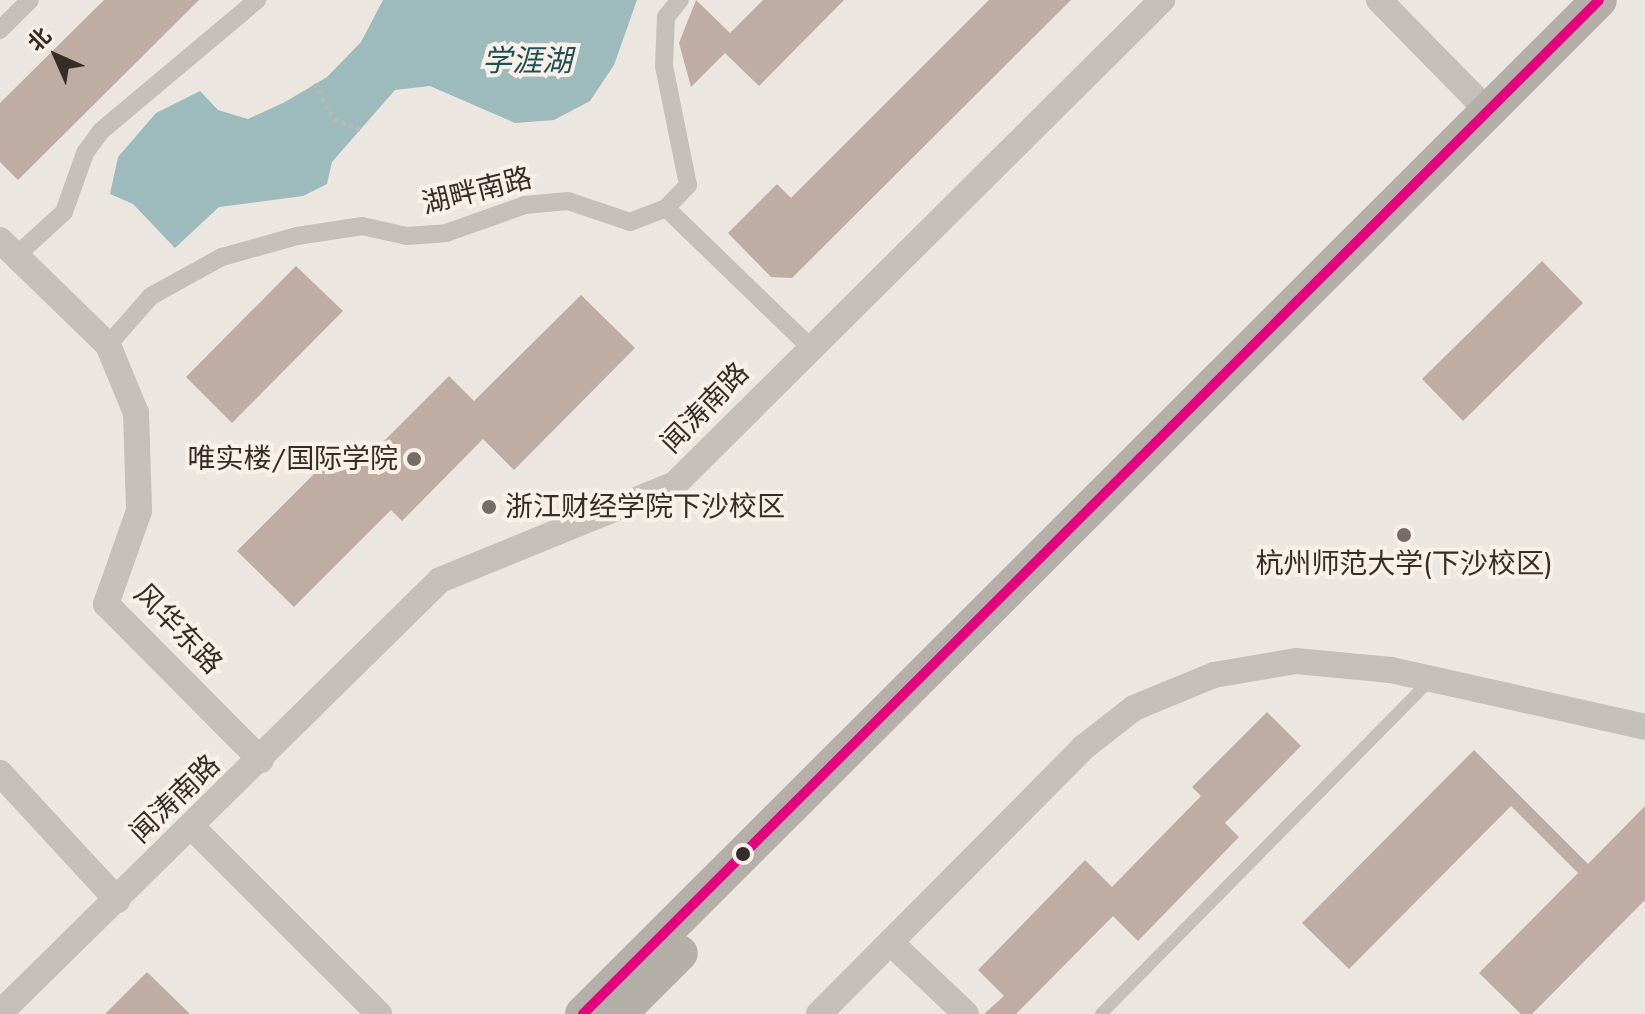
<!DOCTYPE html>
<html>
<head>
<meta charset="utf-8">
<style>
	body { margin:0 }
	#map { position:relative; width:1645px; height:1014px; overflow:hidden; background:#ece6e0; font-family:Jost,"Noto Sans SC",sans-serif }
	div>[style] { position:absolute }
	.water>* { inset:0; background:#9dbbbc }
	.building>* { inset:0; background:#bfaca2 }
	.path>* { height:4px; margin-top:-2px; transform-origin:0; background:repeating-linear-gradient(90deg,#bdb7b2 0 4px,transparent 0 8px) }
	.service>* { height:12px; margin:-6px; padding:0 6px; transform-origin:6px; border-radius:6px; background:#c5bfb9 }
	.pedestrian>* { height:18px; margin:-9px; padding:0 9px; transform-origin:9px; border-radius:9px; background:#c5bfb9 }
	.minor>* { height:26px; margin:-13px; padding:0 13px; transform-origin:13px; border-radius:13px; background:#c5bfb9 }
	.secondary>* { height:36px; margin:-18px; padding:0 18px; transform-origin:18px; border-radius:18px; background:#b5afaa }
	.bus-1>* { height:10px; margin:-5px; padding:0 5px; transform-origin:5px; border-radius:5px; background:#e5007d }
	.dots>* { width:22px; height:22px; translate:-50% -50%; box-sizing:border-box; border:4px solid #f9f1e8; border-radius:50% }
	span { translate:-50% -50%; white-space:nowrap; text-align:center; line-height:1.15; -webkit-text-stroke:8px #f9f1e8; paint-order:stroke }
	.street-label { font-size:28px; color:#352d28 }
	.poi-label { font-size:28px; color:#352d28 }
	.right { translate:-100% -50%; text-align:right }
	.left { translate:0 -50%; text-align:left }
	.water-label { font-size:30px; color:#1f5055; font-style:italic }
	.north { position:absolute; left:16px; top:16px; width:80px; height:80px; -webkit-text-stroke:6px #f9f1e8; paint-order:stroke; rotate:315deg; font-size:22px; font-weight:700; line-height:32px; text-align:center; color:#352d28 }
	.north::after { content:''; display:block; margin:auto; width:28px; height:36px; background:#352d28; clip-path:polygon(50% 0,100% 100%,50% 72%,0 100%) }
</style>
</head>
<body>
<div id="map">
	<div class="water">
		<i style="clip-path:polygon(383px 0,637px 0,614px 65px,590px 101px,554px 120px,515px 123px,430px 86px,395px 90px,332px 162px,327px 184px,303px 196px,219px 207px,175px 248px,133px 204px,110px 194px,118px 157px,156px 113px,200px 91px,218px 110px,248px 119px,285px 102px,327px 77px,361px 42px)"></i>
	</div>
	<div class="building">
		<i style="clip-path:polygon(104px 0,199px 0,18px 180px,0 162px,0 103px)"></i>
		<i style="clip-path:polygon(696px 0,730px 33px,763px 0,844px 0,759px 86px,725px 53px,691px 87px,679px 43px)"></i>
		<i style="clip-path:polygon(989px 0,1071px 0,792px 278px,771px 277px,728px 233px,777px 184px,791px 198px)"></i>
		<i style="clip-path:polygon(1542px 261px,1583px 303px,1463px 421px,1422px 379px)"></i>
		<i style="clip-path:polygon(296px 266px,343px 311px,232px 423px,186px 377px)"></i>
		<i style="clip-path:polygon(581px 295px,635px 348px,514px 470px,483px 439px,402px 521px,391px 510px,294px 607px,237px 551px,338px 450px,356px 469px,449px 376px,474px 401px)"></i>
		<i style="clip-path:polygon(1267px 712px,1301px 746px,1225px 823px,1239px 837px,1138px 941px,1113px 916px,1016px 1014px,984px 1014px,1004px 996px,978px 970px,1085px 860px,1112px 887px,1201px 796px,1192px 787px)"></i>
		<i style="clip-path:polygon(1474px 750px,1588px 864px,1645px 806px,1645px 900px,1532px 1014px,1521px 1014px,1479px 973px,1578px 873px,1511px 806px,1349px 969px,1302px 923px)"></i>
		<i style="clip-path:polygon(147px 972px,190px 1014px,105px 1014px)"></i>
	</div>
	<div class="path">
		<i style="left:314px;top:84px;width:41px;rotate:60.9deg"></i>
		<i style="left:334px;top:120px;width:29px;rotate:20deg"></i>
	</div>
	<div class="service">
		<i style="left:1101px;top:1014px;width:469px;rotate:-45.4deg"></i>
	</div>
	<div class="pedestrian">
		<i style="left:0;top:30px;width:42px;rotate:-45deg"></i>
		<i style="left:666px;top:208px;width:199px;rotate:44deg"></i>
		<i style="left:16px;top:256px;width:65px;rotate:-42.5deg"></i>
		<i style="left:64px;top:212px;width:63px;rotate:-70.4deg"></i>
		<i style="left:85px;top:153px;width:27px;rotate:-54deg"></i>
		<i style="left:101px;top:131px;width:204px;rotate:-40deg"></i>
		<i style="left:108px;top:345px;width:65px;rotate:-48.7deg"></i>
		<i style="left:151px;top:296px;width:81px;rotate:-28.8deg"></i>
		<i style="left:222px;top:257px;width:78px;rotate:-15.6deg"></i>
		<i style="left:297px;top:236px;width:66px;rotate:-8.7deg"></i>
		<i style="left:362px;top:226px;width:46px;rotate:12.5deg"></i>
		<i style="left:407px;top:236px;width:39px;rotate:-4deg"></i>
		<i style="left:446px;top:233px;width:84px;rotate:-19.5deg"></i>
		<i style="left:525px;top:205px;width:43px;rotate:-5.3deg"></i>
		<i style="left:568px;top:201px;width:65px;rotate:18.7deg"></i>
		<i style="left:630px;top:222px;width:39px;rotate:-21deg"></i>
		<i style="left:666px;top:208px;width:32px;rotate:-46deg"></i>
		<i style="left:688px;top:185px;width:121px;rotate:-101.4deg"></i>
		<i style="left:664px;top:66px;width:49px;rotate:-87.7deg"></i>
		<i style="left:666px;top:17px;width:22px;rotate:-51deg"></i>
	</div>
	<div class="minor">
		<i style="left:1379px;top:0;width:156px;rotate:45.5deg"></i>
		<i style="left:0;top:240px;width:151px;rotate:44.2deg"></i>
		<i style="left:108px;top:345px;width:74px;rotate:67.6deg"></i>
		<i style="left:136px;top:413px;width:98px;rotate:88.2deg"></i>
		<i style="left:139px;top:511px;width:99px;rotate:109.5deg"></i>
		<i style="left:106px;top:604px;width:220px;rotate:45.2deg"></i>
		<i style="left:0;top:773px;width:173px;rotate:47.3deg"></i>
		<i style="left:194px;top:829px;width:262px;rotate:45deg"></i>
		<i style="left:891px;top:943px;width:103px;rotate:43.4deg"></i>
		<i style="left:0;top:1013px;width:617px;rotate:-44.54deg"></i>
		<i style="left:440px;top:580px;width:254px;rotate:-22.2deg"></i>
		<i style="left:675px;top:484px;width:687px;rotate:-44.82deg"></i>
		<i style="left:819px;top:1014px;width:376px;rotate:-45.2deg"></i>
		<i style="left:1084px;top:747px;width:63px;rotate:-38deg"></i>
		<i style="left:1134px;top:708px;width:87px;rotate:-22.4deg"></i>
		<i style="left:1214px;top:675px;width:83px;rotate:-9.7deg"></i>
		<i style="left:1296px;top:661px;width:95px;rotate:5.4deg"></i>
		<i style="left:1391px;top:670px;width:260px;rotate:12.6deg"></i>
	</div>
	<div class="secondary">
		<i style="left:583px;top:1014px;width:1435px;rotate:-44.94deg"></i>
		<i style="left:619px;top:1014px;width:86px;rotate:-45deg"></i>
	</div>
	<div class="bus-1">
		<i style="left:583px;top:1014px;width:1435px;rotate:-44.94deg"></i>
	</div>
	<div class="dots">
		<i style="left:414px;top:459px;background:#756e68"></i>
		<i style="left:489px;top:507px;background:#756e68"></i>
		<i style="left:1404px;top:535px;background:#756e68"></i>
		<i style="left:743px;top:854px;background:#352d28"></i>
	</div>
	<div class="street-label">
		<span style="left:477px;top:191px;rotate:-14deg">湖畔南路</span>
		<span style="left:705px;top:408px;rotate:-46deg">闻涛南路</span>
		<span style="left:178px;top:629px;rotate:46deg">风华东路</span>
		<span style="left:175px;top:799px;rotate:-44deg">闻涛南路</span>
	</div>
	<div class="poi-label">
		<span class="right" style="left:398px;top:459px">唯实楼/国际学院</span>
		<span class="left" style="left:505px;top:507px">浙江财经学院下沙校区</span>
		<span style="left:1404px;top:564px">杭州师范大学(下沙校区)</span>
	</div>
	<div class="water-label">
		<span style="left:527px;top:61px">学涯湖</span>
	</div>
	<div class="north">北</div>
</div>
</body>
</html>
